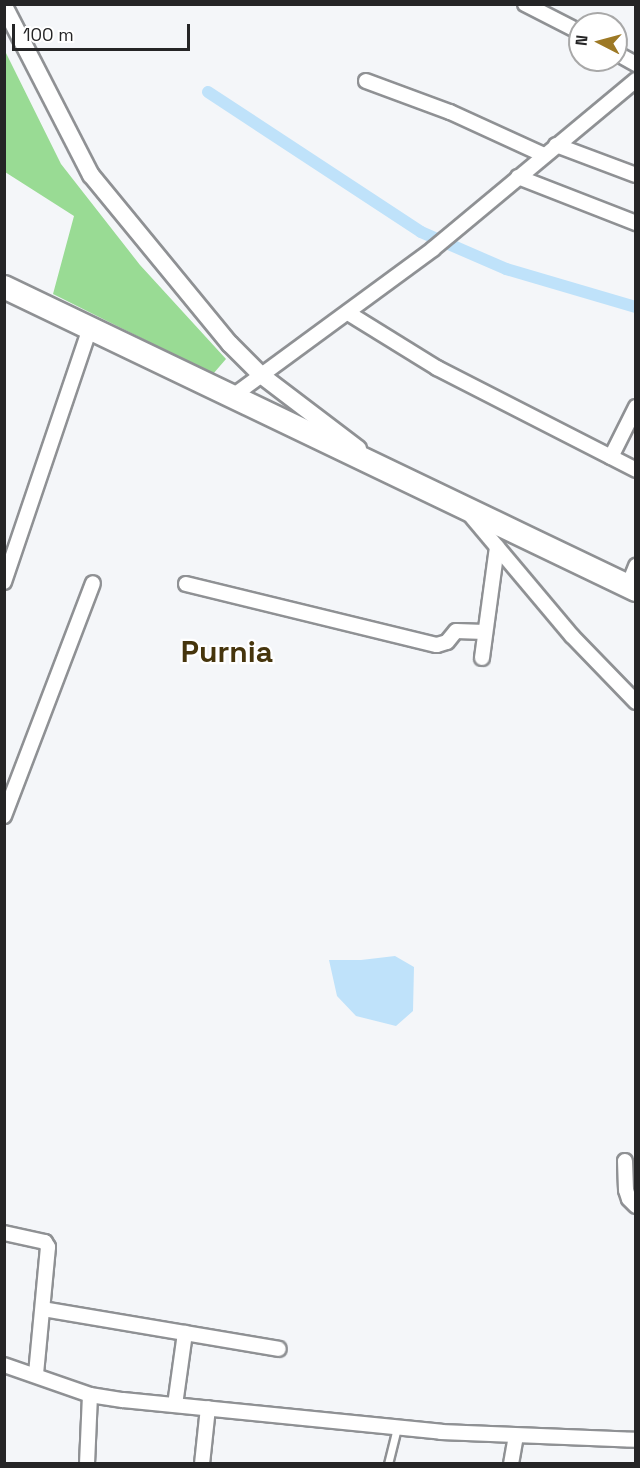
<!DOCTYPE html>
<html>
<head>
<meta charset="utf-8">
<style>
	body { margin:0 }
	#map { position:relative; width:640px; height:1468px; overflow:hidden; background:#f4f6f9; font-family:"Space Grotesk",sans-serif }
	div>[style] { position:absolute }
	.green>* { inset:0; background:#99db94 }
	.water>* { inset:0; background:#bfe2fa }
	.canal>* { height:12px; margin:-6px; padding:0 6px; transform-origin:6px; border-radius:6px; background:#bfe2fa }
	.roads { filter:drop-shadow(2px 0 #8f9194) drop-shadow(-2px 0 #8f9194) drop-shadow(0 2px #8f9194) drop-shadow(0 -2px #8f9194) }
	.service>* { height:7px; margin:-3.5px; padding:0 3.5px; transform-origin:3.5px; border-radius:3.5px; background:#fff }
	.minor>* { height:14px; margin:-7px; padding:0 7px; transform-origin:7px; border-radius:7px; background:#fff }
	.tertiary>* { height:16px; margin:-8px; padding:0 8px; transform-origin:8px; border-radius:8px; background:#fff }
	.trunk>* { height:22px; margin:-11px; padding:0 11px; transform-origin:11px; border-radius:11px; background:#fff }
	span { translate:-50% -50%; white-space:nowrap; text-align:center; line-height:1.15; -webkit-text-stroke:4.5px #fff; paint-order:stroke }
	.town-label { font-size:30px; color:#46350d; font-weight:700 }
	.frame { position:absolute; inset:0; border:6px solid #252526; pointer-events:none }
	.north { position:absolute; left:568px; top:12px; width:60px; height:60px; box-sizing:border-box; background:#fff; border:2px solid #a8a8a8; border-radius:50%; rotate:276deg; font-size:16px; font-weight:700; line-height:24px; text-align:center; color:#252526 }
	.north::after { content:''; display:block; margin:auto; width:21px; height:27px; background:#9d7925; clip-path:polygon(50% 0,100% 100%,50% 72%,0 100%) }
	.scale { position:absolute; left:12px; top:24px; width:178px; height:27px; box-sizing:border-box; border:3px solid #252526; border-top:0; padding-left:8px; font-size:18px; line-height:21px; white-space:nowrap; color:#252526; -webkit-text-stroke:4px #fff; paint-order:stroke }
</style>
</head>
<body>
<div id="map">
	<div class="green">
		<i style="clip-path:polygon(5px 51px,61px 164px,140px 265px,226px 359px,213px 374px,53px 294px,74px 216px,5px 172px)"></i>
	</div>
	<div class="water">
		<i style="clip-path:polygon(395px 956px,414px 967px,413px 1011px,396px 1026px,356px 1016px,337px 996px,329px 960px,361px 960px)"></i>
	</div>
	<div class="canal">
		<i style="left:208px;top:92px;width:255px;rotate:33.3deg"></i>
		<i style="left:421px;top:232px;width:93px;rotate:23.5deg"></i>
		<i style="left:506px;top:269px;width:135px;rotate:16.3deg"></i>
	</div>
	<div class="roads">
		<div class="service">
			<i style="left:388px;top:1464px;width:37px;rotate:-76deg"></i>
		</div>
		<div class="minor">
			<i style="left:525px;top:4px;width:62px;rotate:27deg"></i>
			<i style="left:616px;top:53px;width:23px;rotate:29deg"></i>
			<i style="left:366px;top:81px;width:90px;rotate:20.3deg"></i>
			<i style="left:450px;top:112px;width:103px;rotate:24.6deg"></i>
			<i style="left:556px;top:145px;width:85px;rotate:20.6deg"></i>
			<i style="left:518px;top:177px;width:127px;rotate:21.3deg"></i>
			<i style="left:348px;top:313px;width:105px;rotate:31.7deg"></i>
			<i style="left:437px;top:368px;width:224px;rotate:27.1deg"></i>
			<i style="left:233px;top:396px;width:248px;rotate:-36.3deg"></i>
			<i style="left:433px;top:249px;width:264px;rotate:-39.8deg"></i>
			<i style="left:611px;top:457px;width:56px;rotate:-63.4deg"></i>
			<i style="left:472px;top:517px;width:155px;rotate:50deg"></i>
			<i style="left:572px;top:636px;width:92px;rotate:45.9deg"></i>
			<i style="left:4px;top:582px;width:268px;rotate:-71.3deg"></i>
			<i style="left:186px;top:584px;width:258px;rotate:13.7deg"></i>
			<i style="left:437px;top:645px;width:10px;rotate:-17deg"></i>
			<i style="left:447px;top:642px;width:14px;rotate:-51deg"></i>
			<i style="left:456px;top:631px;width:29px;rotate:2deg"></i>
			<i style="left:628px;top:586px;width:22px;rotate:-68deg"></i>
			<i style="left:482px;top:658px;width:112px;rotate:-82.3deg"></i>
			<i style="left:4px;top:816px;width:249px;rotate:-69.1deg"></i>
			<i style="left:625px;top:1161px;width:29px;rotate:88deg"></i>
			<i style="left:626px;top:1190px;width:9px;rotate:72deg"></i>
			<i style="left:629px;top:1199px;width:10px;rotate:45deg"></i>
			<i style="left:4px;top:1233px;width:42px;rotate:12.4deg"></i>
			<i style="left:45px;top:1242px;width:6px;rotate:59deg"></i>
			<i style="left:48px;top:1247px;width:128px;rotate:95.4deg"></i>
			<i style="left:43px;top:1309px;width:239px;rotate:9.6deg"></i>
			<i style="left:4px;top:1365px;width:91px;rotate:19.2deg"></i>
			<i style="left:90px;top:1395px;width:33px;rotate:9deg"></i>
			<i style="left:123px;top:1400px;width:320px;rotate:5.7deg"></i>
			<i style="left:441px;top:1432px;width:195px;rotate:2.3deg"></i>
			<i style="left:175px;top:1405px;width:73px;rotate:-82.1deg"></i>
			<i style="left:87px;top:1464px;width:69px;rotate:-87.5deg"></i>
			<i style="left:202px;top:1464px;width:56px;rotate:-83.9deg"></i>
			<i style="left:511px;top:1464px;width:28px;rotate:-80deg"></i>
		</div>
		<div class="tertiary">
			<i style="left:4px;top:6px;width:190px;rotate:62.8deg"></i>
			<i style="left:91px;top:175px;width:219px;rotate:50.6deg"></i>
			<i style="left:230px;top:344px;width:44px;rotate:45deg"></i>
			<i style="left:261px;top:375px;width:122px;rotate:37.3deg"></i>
		</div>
		<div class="trunk">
			<i style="left:4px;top:287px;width:701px;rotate:25.61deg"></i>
		</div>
	</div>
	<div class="town-label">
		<span style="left:227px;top:652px">Purnia</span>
	</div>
	<div class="frame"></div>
	<div class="north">N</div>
	<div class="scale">100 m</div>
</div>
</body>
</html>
